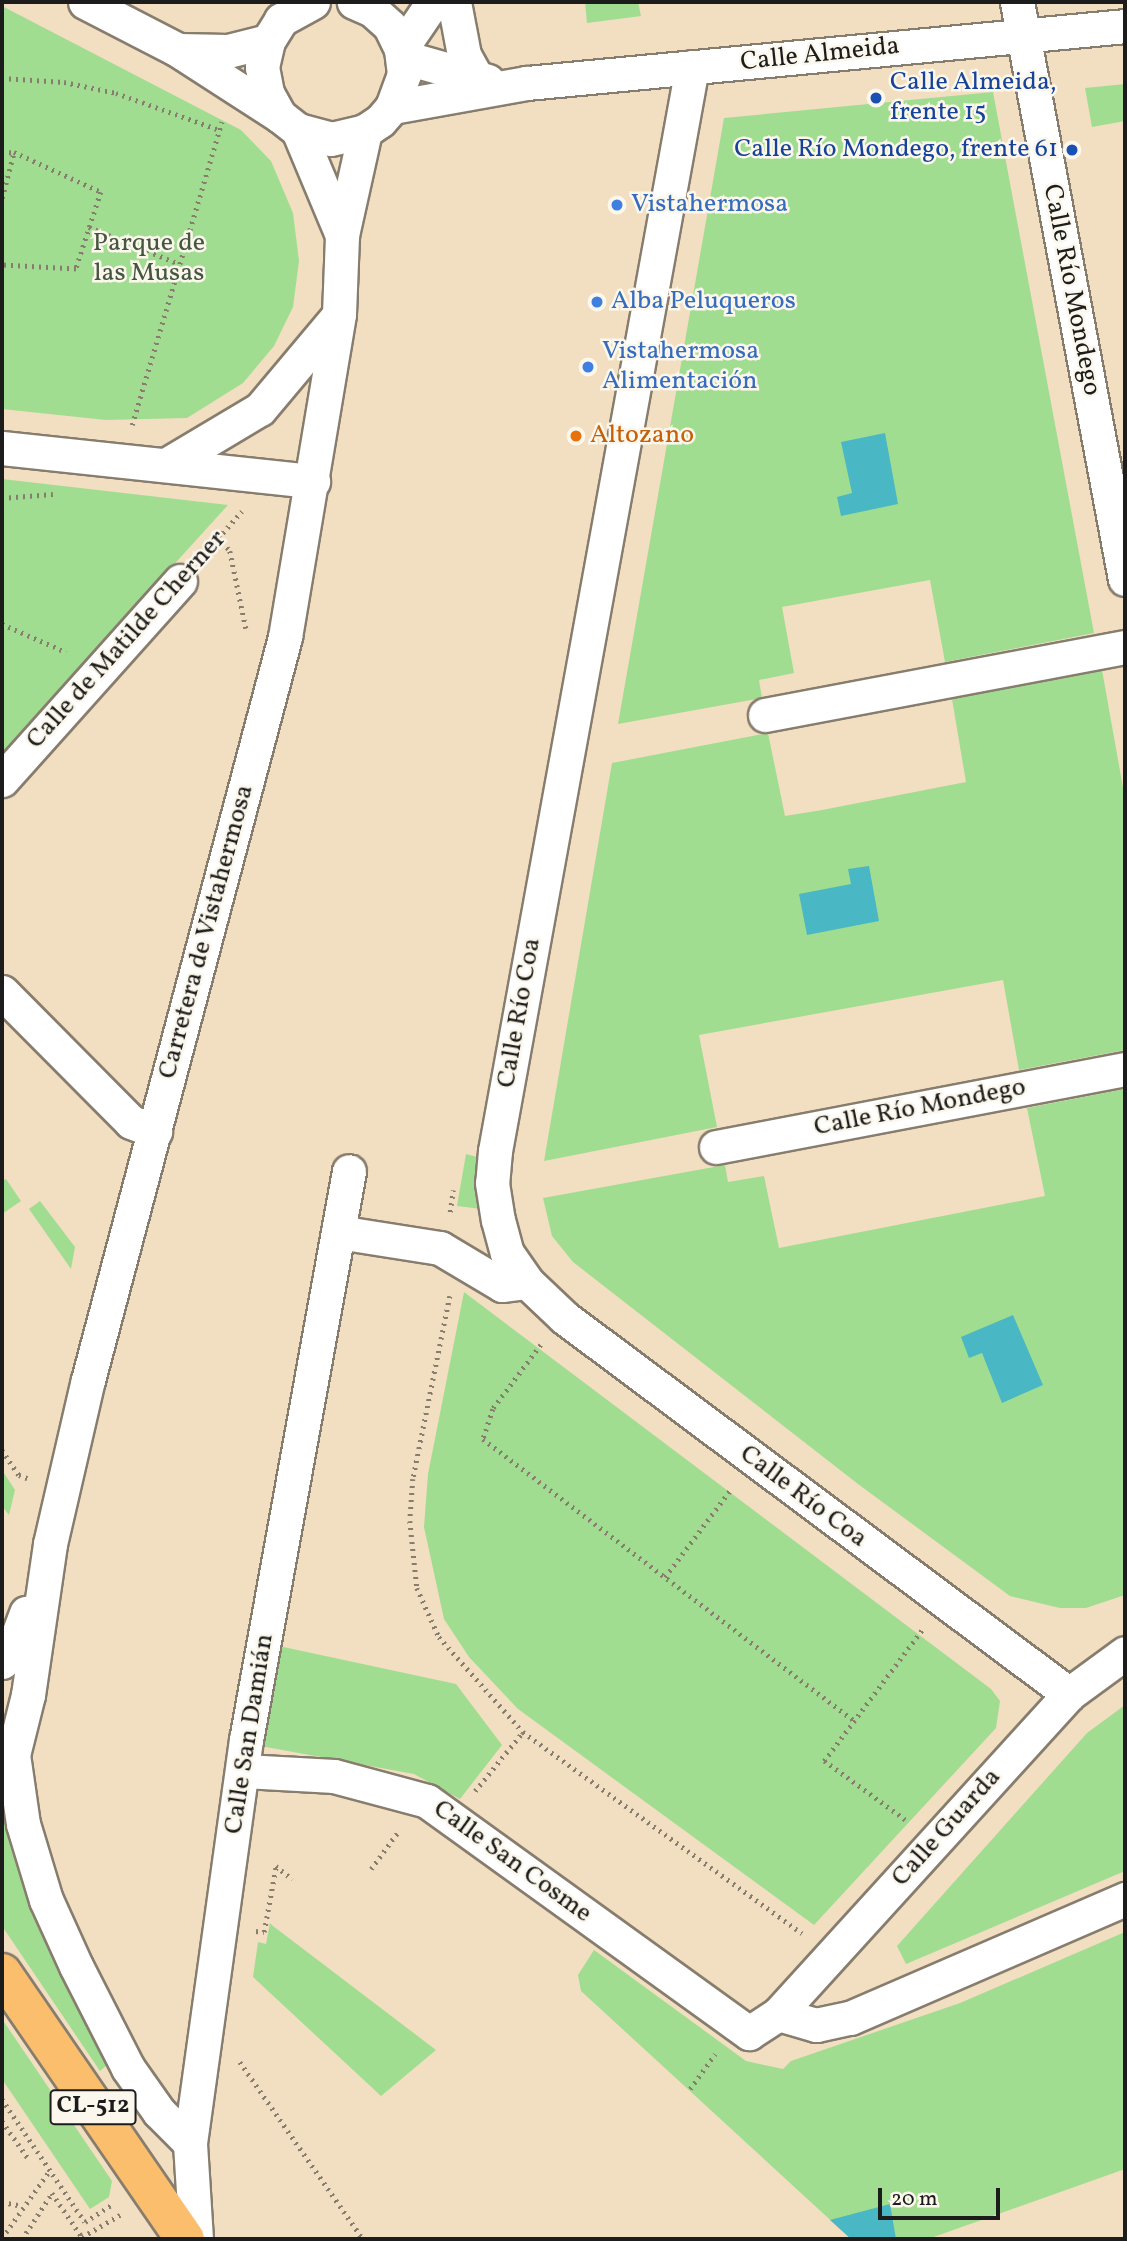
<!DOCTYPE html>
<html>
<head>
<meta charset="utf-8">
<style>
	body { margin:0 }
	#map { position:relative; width:1127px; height:2241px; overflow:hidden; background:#f2dec0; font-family:Vollkorn,serif }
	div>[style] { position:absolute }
	.green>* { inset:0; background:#a1dd91 }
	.water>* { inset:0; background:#49b7c4 }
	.path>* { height:4.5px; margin-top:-2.25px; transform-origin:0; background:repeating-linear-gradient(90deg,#877d6e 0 2px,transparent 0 7px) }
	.roads { filter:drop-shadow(2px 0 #877d6e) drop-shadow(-2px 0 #877d6e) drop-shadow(0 2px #877d6e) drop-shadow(0 -2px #877d6e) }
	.street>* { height:33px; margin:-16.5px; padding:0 16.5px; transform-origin:16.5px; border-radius:16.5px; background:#fff }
	.primary>* { height:38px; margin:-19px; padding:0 19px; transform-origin:19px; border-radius:19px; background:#fabe6d }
	.dots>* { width:19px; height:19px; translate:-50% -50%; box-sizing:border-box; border:4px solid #fbf7ec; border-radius:50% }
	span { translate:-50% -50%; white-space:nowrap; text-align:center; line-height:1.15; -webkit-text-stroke:5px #fbf7ec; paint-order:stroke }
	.shield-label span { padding:2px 5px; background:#fbf7ec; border:2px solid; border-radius:5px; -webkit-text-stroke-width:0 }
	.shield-label { font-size:24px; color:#1c1c1c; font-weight:700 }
	.street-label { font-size:26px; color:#1c1c1c }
	.transit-label { font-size:26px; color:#164399 }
	.left { translate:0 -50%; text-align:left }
	.right { translate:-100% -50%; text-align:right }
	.shop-label { font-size:26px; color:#366cbe }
	.park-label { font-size:26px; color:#44563f }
	.food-label { font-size:26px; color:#c56008 }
	.frame { position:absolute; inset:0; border:4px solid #1c1c1c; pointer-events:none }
	.scale { position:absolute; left:878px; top:2188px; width:122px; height:32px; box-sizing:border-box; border:4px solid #1c1c1c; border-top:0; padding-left:9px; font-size:21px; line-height:24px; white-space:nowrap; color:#1c1c1c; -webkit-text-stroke:5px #fbf7ec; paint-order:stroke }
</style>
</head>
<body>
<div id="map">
	<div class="green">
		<i style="clip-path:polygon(585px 2px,638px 2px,641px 16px,587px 23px)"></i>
		<i style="clip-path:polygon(2px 6px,241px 130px,271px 161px,293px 213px,299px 261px,293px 307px,274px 346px,243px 383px,187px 418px,106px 420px,2px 409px)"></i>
		<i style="clip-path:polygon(1125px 84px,1125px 121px,1092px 127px,1085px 88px)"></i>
		<i style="clip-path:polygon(993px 92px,1094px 633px,945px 662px,930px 580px,782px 607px,794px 673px,759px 680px,762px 698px,618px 724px,724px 118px)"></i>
		<i style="clip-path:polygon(2px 479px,228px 505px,2px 754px)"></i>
		<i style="clip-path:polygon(1102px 670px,1125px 799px,1125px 1050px,1019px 1070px,1003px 980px,699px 1035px,717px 1127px,544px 1161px,612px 763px,768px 733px,785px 816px,822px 810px,966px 782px,952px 699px)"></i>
		<i style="clip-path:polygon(1125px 1089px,1125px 1595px,1086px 1608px,1060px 1608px,1010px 1596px,858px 1484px,573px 1262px,552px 1236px,543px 1198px,725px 1165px,728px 1182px,764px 1176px,779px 1248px,1045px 1196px,1027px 1108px)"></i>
		<i style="clip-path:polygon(466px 1154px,477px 1157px,482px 1209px,457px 1206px)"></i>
		<i style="clip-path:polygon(6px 1179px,21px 1201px,2px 1214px,2px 1181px)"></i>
		<i style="clip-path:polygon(40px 1201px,75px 1247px,71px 1269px,29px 1209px)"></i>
		<i style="clip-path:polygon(464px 1292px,991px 1689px,1000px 1701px,996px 1728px,814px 1925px,518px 1709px,469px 1657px,444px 1619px,424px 1527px,428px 1474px)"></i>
		<i style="clip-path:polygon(2px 1470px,15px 1490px,9px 1515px,2px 1506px)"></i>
		<i style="clip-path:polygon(274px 1645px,456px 1684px,502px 1745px,460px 1799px,414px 1774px,255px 1745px)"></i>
		<i style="clip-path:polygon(1125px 1705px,1125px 1871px,906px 1964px,897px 1946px,1087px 1733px)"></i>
		<i style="clip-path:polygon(2px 1817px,80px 2012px,107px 2065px,100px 2071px,2px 1926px)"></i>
		<i style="clip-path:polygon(270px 1923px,273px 1926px,436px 2050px,381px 2096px,253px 1977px,258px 1942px,266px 1944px)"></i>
		<i style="clip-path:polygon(1125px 1932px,1125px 2169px,928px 2239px,851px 2239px,581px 1991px,578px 1975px,594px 1950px,746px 2061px,783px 2069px,791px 2061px,960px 2003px)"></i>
		<i style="clip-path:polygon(2px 2019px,112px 2181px,109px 2197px,90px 2209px,2px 2079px)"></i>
	</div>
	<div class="water">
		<i style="clip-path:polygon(885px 433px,898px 504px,841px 516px,837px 497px,852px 493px,841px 442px)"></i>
		<i style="clip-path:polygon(869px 866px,879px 921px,807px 935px,799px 894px,851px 884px,848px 869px)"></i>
		<i style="clip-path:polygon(1013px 1315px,1043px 1385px,1002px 1403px,982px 1353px,969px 1358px,961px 1337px)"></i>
		<i style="clip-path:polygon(890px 2204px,896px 2239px,851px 2239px,830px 2220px)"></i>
	</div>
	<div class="path">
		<i style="left:2px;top:78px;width:62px;rotate:3.7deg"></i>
		<i style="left:64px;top:82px;width:53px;rotate:11.9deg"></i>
		<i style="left:116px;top:93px;width:110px;rotate:19.6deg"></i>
		<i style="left:2px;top:153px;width:12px;rotate:-5deg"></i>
		<i style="left:2px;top:198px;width:48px;rotate:-75.4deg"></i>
		<i style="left:14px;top:152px;width:96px;rotate:24.7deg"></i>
		<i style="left:101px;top:192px;width:81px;rotate:108deg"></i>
		<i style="left:76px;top:269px;width:74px;rotate:-176.9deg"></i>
		<i style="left:89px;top:227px;width:97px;rotate:22.3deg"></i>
		<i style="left:132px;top:425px;width:316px;rotate:-73.5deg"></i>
		<i style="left:2px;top:498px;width:51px;rotate:-4.5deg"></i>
		<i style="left:219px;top:536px;width:19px;rotate:54deg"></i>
		<i style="left:230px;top:551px;width:79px;rotate:78.3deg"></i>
		<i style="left:204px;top:554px;width:57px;rotate:-48.5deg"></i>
		<i style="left:2px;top:624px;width:70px;rotate:23.6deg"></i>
		<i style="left:450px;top:1212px;width:22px;rotate:-82deg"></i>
		<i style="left:450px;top:1296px;width:187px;rotate:101.4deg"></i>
		<i style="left:413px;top:1479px;width:42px;rotate:94.1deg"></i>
		<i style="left:410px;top:1521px;width:67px;rotate:84deg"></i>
		<i style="left:417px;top:1588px;width:54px;rotate:65.8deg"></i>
		<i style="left:439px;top:1637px;width:127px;rotate:48.5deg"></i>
		<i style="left:523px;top:1732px;width:344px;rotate:35.8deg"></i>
		<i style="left:541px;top:1345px;width:80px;rotate:126.9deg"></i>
		<i style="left:493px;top:1409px;width:32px;rotate:108deg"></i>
		<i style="left:483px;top:1439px;width:467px;rotate:37.2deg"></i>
		<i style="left:2px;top:1450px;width:30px;rotate:56deg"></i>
		<i style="left:19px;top:1475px;width:9px;rotate:21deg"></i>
		<i style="left:665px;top:1577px;width:110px;rotate:-53.1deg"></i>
		<i style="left:475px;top:1791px;width:76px;rotate:-50.9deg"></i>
		<i style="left:905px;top:1820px;width:100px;rotate:-143.9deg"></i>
		<i style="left:824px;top:1761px;width:164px;rotate:-53.2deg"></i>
		<i style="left:371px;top:1869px;width:46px;rotate:-53.9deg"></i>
		<i style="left:256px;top:1931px;width:8px;rotate:7deg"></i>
		<i style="left:264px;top:1932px;width:67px;rotate:-79.7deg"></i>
		<i style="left:276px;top:1866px;width:21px;rotate:39deg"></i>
		<i style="left:240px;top:2062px;width:216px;rotate:55.2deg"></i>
		<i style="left:690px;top:2089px;width:43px;rotate:-54.5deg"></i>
		<i style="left:2px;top:2099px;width:148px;rotate:56deg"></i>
		<i style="left:85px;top:2222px;width:33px;rotate:-33deg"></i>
		<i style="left:2px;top:2121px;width:45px;rotate:54.9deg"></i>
		<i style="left:2px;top:2202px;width:20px;rotate:11deg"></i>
		<i style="left:2px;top:2238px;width:83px;rotate:-54.8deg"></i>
		<i style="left:22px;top:2239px;width:55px;rotate:-56.9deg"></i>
		<i style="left:52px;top:2193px;width:53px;rotate:55.7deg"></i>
		<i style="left:82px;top:2237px;width:44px;rotate:-30.1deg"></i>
	</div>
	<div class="roads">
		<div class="street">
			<i style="left:85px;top:2px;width:102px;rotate:27.3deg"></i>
			<i style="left:176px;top:49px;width:124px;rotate:32.8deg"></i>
			<i style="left:313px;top:2px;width:37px;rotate:151deg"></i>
			<i style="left:281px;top:20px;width:25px;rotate:122deg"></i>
			<i style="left:268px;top:41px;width:27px;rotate:103deg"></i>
			<i style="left:262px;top:67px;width:26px;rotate:79deg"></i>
			<i style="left:267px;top:93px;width:26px;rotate:61deg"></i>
			<i style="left:280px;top:116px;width:23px;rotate:38deg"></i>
			<i style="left:298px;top:130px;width:34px;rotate:15deg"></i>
			<i style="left:331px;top:139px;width:35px;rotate:-13deg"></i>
			<i style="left:365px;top:131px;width:18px;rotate:-34deg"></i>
			<i style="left:380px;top:121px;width:18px;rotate:-49deg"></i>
			<i style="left:392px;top:107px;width:35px;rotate:-70deg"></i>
			<i style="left:404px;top:74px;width:25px;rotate:-97deg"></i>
			<i style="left:401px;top:49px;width:25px;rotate:-116deg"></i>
			<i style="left:390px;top:26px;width:24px;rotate:-138deg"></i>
			<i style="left:372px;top:10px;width:20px;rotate:-156deg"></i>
			<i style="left:454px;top:2px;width:54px;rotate:79.3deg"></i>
			<i style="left:464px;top:55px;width:29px;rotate:61deg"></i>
			<i style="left:1017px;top:2px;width:587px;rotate:79.4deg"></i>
			<i style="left:401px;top:49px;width:57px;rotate:-55.8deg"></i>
			<i style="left:178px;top:50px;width:50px;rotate:1.1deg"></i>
			<i style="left:228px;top:51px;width:41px;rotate:-14deg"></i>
			<i style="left:403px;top:57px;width:88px;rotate:15.8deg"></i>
			<i style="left:692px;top:67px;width:1102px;rotate:100.3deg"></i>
			<i style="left:495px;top:1151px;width:32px;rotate:95deg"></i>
			<i style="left:492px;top:1183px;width:37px;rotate:81deg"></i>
			<i style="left:498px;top:1220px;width:34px;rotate:75deg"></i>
			<i style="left:507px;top:1253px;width:35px;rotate:55deg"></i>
			<i style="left:527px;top:1282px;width:52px;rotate:43.5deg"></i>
			<i style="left:565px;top:1318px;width:629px;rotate:36.72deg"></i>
			<i style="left:392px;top:107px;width:137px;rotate:-10.1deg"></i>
			<i style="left:527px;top:83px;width:601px;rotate:-5.44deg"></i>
			<i style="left:298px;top:130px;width:114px;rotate:67.3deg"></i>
			<i style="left:2px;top:448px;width:313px;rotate:6.1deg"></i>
			<i style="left:166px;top:465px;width:109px;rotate:-30.8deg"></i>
			<i style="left:260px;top:409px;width:121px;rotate:-50deg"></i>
			<i style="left:765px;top:715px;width:366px;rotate:-10.7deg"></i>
			<i style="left:2px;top:780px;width:267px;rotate:-48.2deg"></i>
			<i style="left:2px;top:992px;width:183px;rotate:45.2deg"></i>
			<i style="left:131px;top:1122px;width:26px;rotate:21deg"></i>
			<i style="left:716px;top:1147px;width:416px;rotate:-10.8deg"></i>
			<i style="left:338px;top:1232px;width:103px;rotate:8.9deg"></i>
			<i style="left:440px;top:1248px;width:72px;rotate:30.8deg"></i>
			<i style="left:502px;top:1285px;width:25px;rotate:-7deg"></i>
			<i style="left:2px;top:1662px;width:13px;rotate:-45deg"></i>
			<i style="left:11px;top:1653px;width:43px;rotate:-69.4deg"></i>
			<i style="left:244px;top:1771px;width:90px;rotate:3.2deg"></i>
			<i style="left:334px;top:1776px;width:96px;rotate:15deg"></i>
			<i style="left:427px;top:1801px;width:397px;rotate:35.8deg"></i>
			<i style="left:749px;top:2033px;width:35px;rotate:-33deg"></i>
			<i style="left:778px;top:2014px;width:433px;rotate:-47.7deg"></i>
			<i style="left:1069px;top:1694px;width:69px;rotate:-36.2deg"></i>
			<i style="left:778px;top:2014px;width:40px;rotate:16deg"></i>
			<i style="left:816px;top:2025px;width:35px;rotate:-12deg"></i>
			<i style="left:850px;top:2018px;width:300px;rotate:-23.4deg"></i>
			<i style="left:190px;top:2143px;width:44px;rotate:-135deg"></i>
			<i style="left:159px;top:2112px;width:54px;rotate:-125.2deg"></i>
			<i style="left:128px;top:2068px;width:114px;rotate:-117deg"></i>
			<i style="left:76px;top:1966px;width:72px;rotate:-114.4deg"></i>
			<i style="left:46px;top:1900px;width:79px;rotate:-106.8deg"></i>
			<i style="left:23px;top:1824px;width:70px;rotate:-98.2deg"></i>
			<i style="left:13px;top:1755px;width:62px;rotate:-76deg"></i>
			<i style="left:28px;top:1695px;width:153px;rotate:-81.7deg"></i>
			<i style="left:50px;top:1544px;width:168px;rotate:-77deg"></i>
			<i style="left:88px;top:1380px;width:769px;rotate:-75.15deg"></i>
			<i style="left:285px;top:637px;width:327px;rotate:-80.5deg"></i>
			<i style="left:339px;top:314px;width:79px;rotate:-87.8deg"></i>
			<i style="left:342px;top:235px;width:107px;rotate:-77.5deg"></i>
			<i style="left:196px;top:2239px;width:96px;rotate:-93.6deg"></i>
			<i style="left:190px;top:2143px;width:407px;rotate:-82.1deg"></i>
			<i style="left:246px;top:1740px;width:578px;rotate:-79.74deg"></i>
		</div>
		<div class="primary">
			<i style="left:2px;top:1973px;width:323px;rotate:55.5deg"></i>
		</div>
	</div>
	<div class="dots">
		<i style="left:876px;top:98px;background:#1a4fb4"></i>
		<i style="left:1072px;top:150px;background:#1a4fb4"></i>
		<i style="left:617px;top:205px;background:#3f7fe0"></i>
		<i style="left:597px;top:302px;background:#3f7fe0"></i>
		<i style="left:588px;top:367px;background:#3f7fe0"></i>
		<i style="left:576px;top:436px;background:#e8710a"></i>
	</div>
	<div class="shield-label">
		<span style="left:93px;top:2107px">CL-512</span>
	</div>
	<div class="street-label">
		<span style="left:820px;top:55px;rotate:-6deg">Calle Almeida</span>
		<span style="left:1071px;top:290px;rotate:79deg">Calle Río Mondego</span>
		<span style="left:127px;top:640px;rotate:-48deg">Calle de Matilde Cherner</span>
		<span style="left:207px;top:932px;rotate:-75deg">Carretera de Vistahermosa</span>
		<span style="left:520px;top:1013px;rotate:-80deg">Calle Río Coa</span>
		<span style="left:920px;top:1108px;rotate:-11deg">Calle Río Mondego</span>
		<span style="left:803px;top:1497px;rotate:37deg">Calle Río Coa</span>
		<span style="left:250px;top:1734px;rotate:-81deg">Calle San Damián</span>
		<span style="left:947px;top:1828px;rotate:-48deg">Calle Guarda</span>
		<span style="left:512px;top:1862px;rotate:36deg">Calle San Cosme</span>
	</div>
	<div class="transit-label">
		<span class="left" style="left:890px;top:98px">Calle Almeida,<br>frente 15</span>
		<span class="right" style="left:1058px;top:150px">Calle Río Mondego, frente 61</span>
	</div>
	<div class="shop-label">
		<span class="left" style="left:631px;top:205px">Vistahermosa</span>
		<span class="left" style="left:611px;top:302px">Alba Peluqueros</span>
		<span class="left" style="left:602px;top:367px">Vistahermosa<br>Alimentación</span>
	</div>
	<div class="park-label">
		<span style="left:149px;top:259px">Parque de<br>las Musas</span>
	</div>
	<div class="food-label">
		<span class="left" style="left:590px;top:436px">Altozano</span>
	</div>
	<div class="frame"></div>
	<div class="scale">20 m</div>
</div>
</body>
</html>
